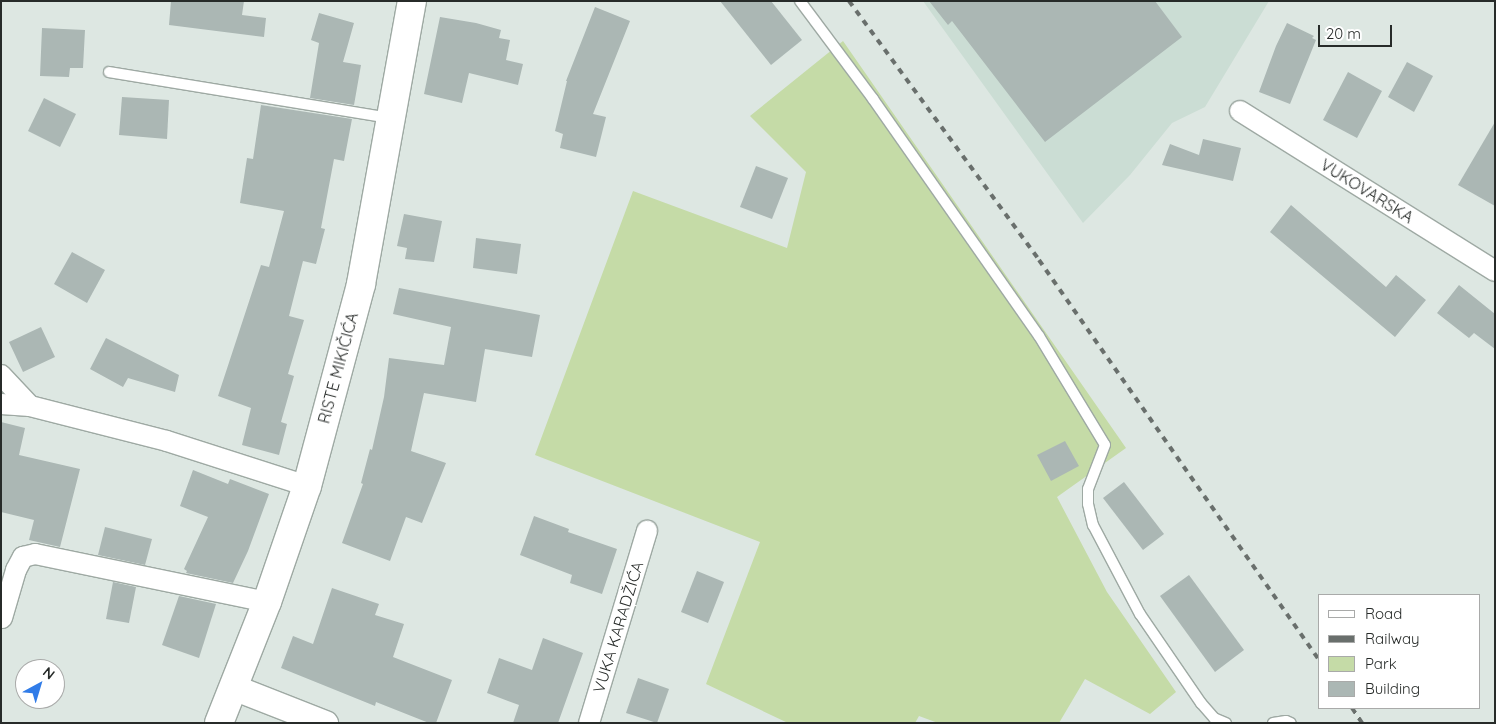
<!DOCTYPE html>
<html>
<head>
<meta charset="utf-8">
<style>
	body { margin:0 }
	#map { position:relative; width:1496px; height:724px; overflow:hidden; background:#dde7e2; font-family:Quicksand,sans-serif }
	div>[style] { position:absolute }
	.built>* { inset:0; background:#cbddd4 }
	.green>* { inset:0; background:#c5dba7 }
	.building>* { inset:0; background:#abb7b4 }
	.roads { filter:drop-shadow(1px 0 #9ea9a3) drop-shadow(-1px 0 #9ea9a3) drop-shadow(0 1px #9ea9a3) drop-shadow(0 -1px #9ea9a3) }
	.service>* { height:10px; margin:-5px; padding:0 5px; transform-origin:5px; border-radius:5px; background:#fff }
	.minor>* { height:20px; margin:-10px; padding:0 10px; transform-origin:10px; border-radius:10px; background:#fff }
	.tertiary>* { height:25px; margin:-12.5px; padding:0 12.5px; transform-origin:12.5px; border-radius:12.5px; background:#fff }
	.primary>* { height:28px; margin:-14px; padding:0 14px; transform-origin:14px; border-radius:14px; background:#fff }
	.rail>* { height:4px; margin-top:-2px; transform-origin:0; background:repeating-linear-gradient(90deg,#696f6c 0 6px,transparent 0 12px) }
	span { translate:-50% -50%; white-space:nowrap; text-align:center; line-height:1.15; -webkit-text-stroke:4px #fff; paint-order:stroke }
	.street-label { font-size:16px; color:#272b29 }
	.frame { position:absolute; inset:0; border:2px solid #272b29; pointer-events:none }
	.legend { position:absolute; left:1318px; top:594px; width:162px; height:115px; box-sizing:border-box; background:#fff; border:1px solid #a9aaa9; margin:0; padding:6px 9px; list-style:none; font-size:15px; color:#272b29 }
	.legend li { display:flex; align-items:center; gap:10px; height:25px }
	.legend b { width:25px; border:1px solid #a9aaa9 }
	.north { position:absolute; left:15px; top:659px; width:50px; height:50px; box-sizing:border-box; background:#fff; border:1px solid #a9aaa9; border-radius:50%; rotate:39deg; font-size:14px; font-weight:700; line-height:20px; text-align:center; color:#272b29 }
	.north::after { content:''; display:block; margin:auto; width:18px; height:22px; background:#317ce8; clip-path:polygon(50% 0,100% 100%,50% 72%,0 100%) }
	.scale { position:absolute; left:1318px; top:25px; width:74px; height:22px; box-sizing:border-box; border:2px solid #272b29; border-top:0; padding-left:6px; font-size:15px; line-height:18px; white-space:nowrap; color:#272b29; -webkit-text-stroke:4px #fff; paint-order:stroke }
</style>
</head>
<body>
<div id="map">
	<div class="built">
		<i style="clip-path:polygon(923px 1px,1269px 1px,1205px 107px,1172px 123px,1130px 175px,1083px 223px)"></i>
	</div>
	<div class="green">
		<i style="clip-path:polygon(843px 41px,1126px 448px,1057px 497px,1107px 592px,1176px 692px,1150px 714px,1085px 679px,1059px 723px,938px 723px,919px 716px,915px 723px,788px 723px,706px 684px,760px 542px,535px 455px,633px 191px,787px 248px,806px 172px,750px 116px)"></i>
	</div>
	<div class="building">
		<i style="clip-path:polygon(171px 1px,244px 1px,242px 15px,266px 18px,264px 37px,169px 25px)"></i>
		<i style="clip-path:polygon(720px 1px,771px 1px,802px 40px,771px 65px)"></i>
		<i style="clip-path:polygon(929px 1px,1155px 1px,1182px 37px,1045px 142px,952px 21px,948px 25px)"></i>
		<i style="clip-path:polygon(595px 7px,630px 21px,593px 114px,606px 117px,596px 157px,560px 148px,563px 134px,555px 131px,567px 81px,566px 81px)"></i>
		<i style="clip-path:polygon(319px 13px,354px 23px,343px 62px,361px 65px,354px 105px,310px 98px,319px 43px,311px 40px)"></i>
		<i style="clip-path:polygon(440px 17px,476px 23px,501px 30px,499px 38px,510px 40px,506px 60px,523px 64px,518px 85px,469px 73px,462px 103px,424px 94px)"></i>
		<i style="clip-path:polygon(1287px 23px,1314px 36px,1312px 38px,1316px 40px,1290px 104px,1259px 92px,1276px 46px)"></i>
		<i style="clip-path:polygon(42px 28px,85px 30px,83px 68px,70px 68px,69px 77px,40px 76px)"></i>
		<i style="clip-path:polygon(1407px 62px,1433px 76px,1414px 112px,1388px 97px)"></i>
		<i style="clip-path:polygon(1348px 72px,1382px 91px,1357px 138px,1323px 120px)"></i>
		<i style="clip-path:polygon(122px 97px,169px 100px,167px 139px,119px 135px)"></i>
		<i style="clip-path:polygon(44px 98px,76px 114px,60px 147px,28px 131px)"></i>
		<i style="clip-path:polygon(261px 105px,352px 119px,344px 161px,334px 159px,321px 228px,325px 229px,316px 264px,303px 261px,289px 316px,304px 320px,288px 374px,294px 376px,281px 422px,287px 424px,279px 455px,242px 445px,251px 408px,218px 396px,261px 265px,269px 267px,284px 211px,240px 203px,247px 158px,253px 159px)"></i>
		<i style="clip-path:polygon(1495px 122px,1495px 206px,1458px 185px)"></i>
		<i style="clip-path:polygon(1203px 139px,1241px 148px,1233px 181px,1162px 165px,1170px 144px,1199px 155px)"></i>
		<i style="clip-path:polygon(756px 166px,788px 178px,772px 219px,740px 207px)"></i>
		<i style="clip-path:polygon(1291px 205px,1386px 287px,1396px 275px,1426px 300px,1395px 337px,1270px 232px)"></i>
		<i style="clip-path:polygon(404px 214px,442px 221px,434px 262px,405px 259px,407px 248px,397px 246px)"></i>
		<i style="clip-path:polygon(476px 238px,521px 244px,517px 274px,473px 268px)"></i>
		<i style="clip-path:polygon(72px 252px,105px 270px,87px 303px,54px 284px)"></i>
		<i style="clip-path:polygon(1459px 285px,1495px 314px,1495px 349px,1474px 333px,1469px 338px,1437px 313px)"></i>
		<i style="clip-path:polygon(399px 288px,540px 315px,532px 357px,485px 349px,476px 402px,424px 393px,411px 451px,446px 463px,422px 523px,406px 517px,390px 561px,342px 543px,363px 484px,361px 483px,370px 449px,372px 450px,384px 397px,389px 358px,444px 365px,451px 327px,393px 314px)"></i>
		<i style="clip-path:polygon(41px 327px,55px 357px,23px 372px,9px 342px)"></i>
		<i style="clip-path:polygon(106px 338px,179px 375px,175px 392px,128px 378px,123px 387px,90px 369px)"></i>
		<i style="clip-path:polygon(1px 422px,25px 428px,19px 455px,80px 469px,60px 547px,29px 540px,34px 520px,1px 512px)"></i>
		<i style="clip-path:polygon(1065px 441px,1079px 466px,1051px 481px,1037px 455px)"></i>
		<i style="clip-path:polygon(193px 470px,228px 484px,230px 479px,269px 494px,248px 551px,233px 583px,186px 573px,187px 571px,184px 569px,208px 517px,180px 506px)"></i>
		<i style="clip-path:polygon(1124px 482px,1164px 534px,1143px 550px,1103px 498px)"></i>
		<i style="clip-path:polygon(534px 516px,569px 529px,568px 532px,617px 549px,602px 594px,570px 583px,572px 575px,520px 555px)"></i>
		<i style="clip-path:polygon(105px 527px,152px 539px,145px 565px,98px 555px)"></i>
		<i style="clip-path:polygon(697px 571px,724px 582px,708px 623px,681px 612px)"></i>
		<i style="clip-path:polygon(1189px 575px,1244px 650px,1215px 672px,1160px 596px)"></i>
		<i style="clip-path:polygon(113px 582px,136px 587px,129px 623px,106px 619px)"></i>
		<i style="clip-path:polygon(332px 588px,379px 604px,375px 615px,404px 624px,393px 657px,452px 680px,436px 723px,429px 723px,376px 702px,375px 706px,281px 668px,293px 636px,313px 644px)"></i>
		<i style="clip-path:polygon(179px 596px,216px 604px,199px 658px,162px 645px)"></i>
		<i style="clip-path:polygon(543px 638px,583px 653px,558px 723px,513px 723px,519px 705px,487px 693px,499px 658px,532px 670px)"></i>
		<i style="clip-path:polygon(638px 678px,669px 689px,657px 723px,626px 713px)"></i>
	</div>
	<div class="roads">
		<div class="service">
			<i style="left:800px;top:1px;width:122px;rotate:53.3deg"></i>
			<i style="left:873px;top:99px;width:289px;rotate:55deg"></i>
			<i style="left:1039px;top:336px;width:127px;rotate:58.8deg"></i>
			<i style="left:1105px;top:445px;width:47px;rotate:111.1deg"></i>
			<i style="left:1088px;top:489px;width:15px;rotate:90deg"></i>
			<i style="left:1088px;top:504px;width:22px;rotate:77deg"></i>
			<i style="left:1093px;top:525px;width:101px;rotate:62.2deg"></i>
			<i style="left:1140px;top:614px;width:108px;rotate:55.6deg"></i>
			<i style="left:1201px;top:703px;width:20px;rotate:49deg"></i>
			<i style="left:1214px;top:718px;width:13px;rotate:23deg"></i>
			<i style="left:109px;top:72px;width:284px;rotate:9.3deg"></i>
			<i style="left:1273px;top:723px;width:13px;rotate:-9deg"></i>
			<i style="left:1286px;top:721px;width:5px;rotate:22deg"></i>
		</div>
		<div class="minor">
			<i style="left:1240px;top:111px;width:301px;rotate:32.1deg"></i>
			<i style="left:1px;top:375px;width:42px;rotate:46.9deg"></i>
			<i style="left:1px;top:404px;width:29px;rotate:4deg"></i>
			<i style="left:30px;top:406px;width:141px;rotate:14.3deg"></i>
			<i style="left:167px;top:441px;width:147px;rotate:17.8deg"></i>
			<i style="left:2px;top:618px;width:50px;rotate:-73.7deg"></i>
			<i style="left:16px;top:570px;width:15px;rotate:-62deg"></i>
			<i style="left:23px;top:557px;width:12px;rotate:-14deg"></i>
			<i style="left:35px;top:554px;width:237px;rotate:11.7deg"></i>
			<i style="left:589px;top:723px;width:201px;rotate:-73.2deg"></i>
		</div>
		<div class="tertiary">
			<i style="left:233px;top:687px;width:99px;rotate:21.4deg"></i>
		</div>
		<div class="primary">
			<i style="left:219px;top:723px;width:130px;rotate:-68.4deg"></i>
			<i style="left:267px;top:602px;width:123px;rotate:-71deg"></i>
			<i style="left:307px;top:486px;width:209px;rotate:-75deg"></i>
			<i style="left:361px;top:284px;width:288px;rotate:-79.8deg"></i>
		</div>
	</div>
	<div class="rail">
		<i style="left:849px;top:1px;width:321px;rotate:53.7deg"></i>
		<i style="left:1039px;top:260px;width:490px;rotate:55deg"></i>
		<i style="left:1352px;top:708px;width:18px;rotate:56deg"></i>
	</div>
	<div class="street-label">
		<span style="left:1367px;top:191px;rotate:32deg">VUKOVARSKA</span>
		<span style="left:338px;top:368px;rotate:-75deg">RISTE MIKIČIĆA</span>
		<span style="left:618px;top:627px;rotate:-73deg">VUKA KARADŽIĆA</span>
	</div>
	<div class="frame"></div>
	<ul class="legend">
	<li><b style="height:6px;background:#fff"></b>Road</li>
	<li><b style="height:6px;background:#696f6c"></b>Railway</li>
	<li><b style="height:14px;background:#c5dba7"></b>Park</li>
	<li><b style="height:14px;background:#abb7b4"></b>Building</li>
	</ul>
	<div class="north">N</div>
	<div class="scale">20 m</div>
</div>
</body>
</html>
